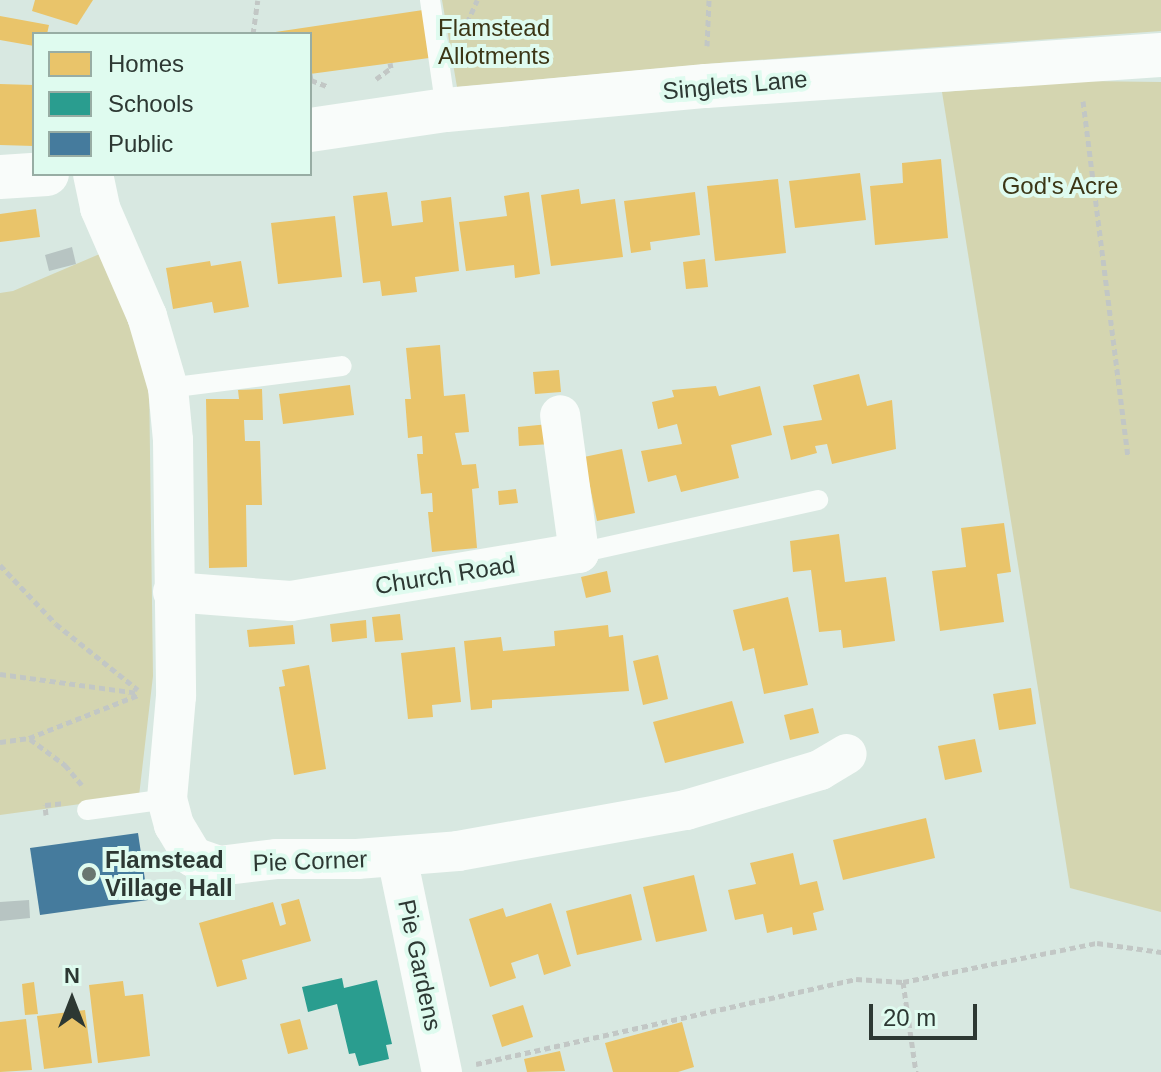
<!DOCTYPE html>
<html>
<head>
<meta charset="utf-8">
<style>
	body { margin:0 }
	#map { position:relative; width:1161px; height:1072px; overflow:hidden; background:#d8e8e1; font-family:Helvetica,sans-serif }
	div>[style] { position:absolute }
	.green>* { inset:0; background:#d4d5b0 }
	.homes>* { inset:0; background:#e9c46a }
	.schools>* { inset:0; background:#2a9d8f }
	.public>* { inset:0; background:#457b9d }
	.building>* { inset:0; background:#b7c4c2 }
	.path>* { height:5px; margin-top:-2.5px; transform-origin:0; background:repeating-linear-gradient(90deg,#c2c7c5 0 6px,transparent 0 10px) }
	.service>* { height:20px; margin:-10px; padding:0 10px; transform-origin:10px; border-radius:10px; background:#f9fcfa }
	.minor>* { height:40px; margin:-20px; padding:0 20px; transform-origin:20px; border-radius:20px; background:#f9fcfa }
	.tertiary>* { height:44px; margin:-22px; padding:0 22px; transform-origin:22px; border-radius:22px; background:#f9fcfa }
	.dots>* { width:22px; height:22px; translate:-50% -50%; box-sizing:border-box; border:4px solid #dffbef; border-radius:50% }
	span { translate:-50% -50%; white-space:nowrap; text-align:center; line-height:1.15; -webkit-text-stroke:8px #dffbef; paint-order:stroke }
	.park-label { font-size:24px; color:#3c3616 }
	.street-label { font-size:24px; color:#2d3833 }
	.poi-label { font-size:24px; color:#2d3833; font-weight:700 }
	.left { translate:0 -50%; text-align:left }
	.legend { position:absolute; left:32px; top:32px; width:280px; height:144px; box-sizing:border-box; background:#dffbef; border:2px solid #98ada4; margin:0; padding:10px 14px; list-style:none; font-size:24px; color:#2d3833 }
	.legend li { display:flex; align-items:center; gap:16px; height:40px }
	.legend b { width:40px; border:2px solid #98ada4 }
	.north { position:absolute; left:32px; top:960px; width:80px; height:80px; -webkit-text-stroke:6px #dffbef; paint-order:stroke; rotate:0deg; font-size:22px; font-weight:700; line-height:32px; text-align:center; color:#2d3833 }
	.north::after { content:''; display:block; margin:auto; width:28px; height:36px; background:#2d3833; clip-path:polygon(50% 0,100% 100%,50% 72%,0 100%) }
	.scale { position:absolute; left:869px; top:1004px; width:108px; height:36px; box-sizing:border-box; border:4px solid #2d3833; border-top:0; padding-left:10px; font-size:24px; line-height:28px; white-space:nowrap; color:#2d3833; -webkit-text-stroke:6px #dffbef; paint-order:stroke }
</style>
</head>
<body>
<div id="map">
	<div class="green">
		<i style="clip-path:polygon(442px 0,1161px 0,1161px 31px,730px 62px,457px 87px)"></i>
		<i style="clip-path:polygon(1081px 81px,1161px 82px,1161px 912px,1070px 888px,942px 92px)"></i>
		<i style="clip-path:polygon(102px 253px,149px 378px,153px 676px,139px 796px,0 815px,0 293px,13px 291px)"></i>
	</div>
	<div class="homes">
		<i style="clip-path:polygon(35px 0,93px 0,77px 25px,32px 11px)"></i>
		<i style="clip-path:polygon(423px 10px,429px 58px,310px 74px,310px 34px,262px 34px)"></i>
		<i style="clip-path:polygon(0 16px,49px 25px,47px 34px,34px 34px,34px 46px,0 40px)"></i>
		<i style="clip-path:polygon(0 84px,34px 85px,34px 146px,0 145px)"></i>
		<i style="clip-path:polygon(941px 159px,948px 238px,875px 245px,870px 186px,903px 183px,902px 163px)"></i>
		<i style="clip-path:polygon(860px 173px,866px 220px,795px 228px,789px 181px)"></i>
		<i style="clip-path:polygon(778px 179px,786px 253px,715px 261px,707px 186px)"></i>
		<i style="clip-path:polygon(579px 189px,581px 204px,615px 199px,623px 257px,551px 266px,541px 195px)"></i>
		<i style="clip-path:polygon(387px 192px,392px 226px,423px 222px,421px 201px,451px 197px,459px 271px,415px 277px,417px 292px,382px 296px,380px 281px,363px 283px,353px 196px)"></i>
		<i style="clip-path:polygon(529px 192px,540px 274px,515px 278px,514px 265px,466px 271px,459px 222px,507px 216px,504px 196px)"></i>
		<i style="clip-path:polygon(695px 192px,700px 235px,650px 242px,651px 250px,631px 253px,624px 201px)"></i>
		<i style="clip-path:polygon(36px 209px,40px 237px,0 242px,0 214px)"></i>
		<i style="clip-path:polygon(335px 216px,342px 277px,278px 284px,271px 223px)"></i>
		<i style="clip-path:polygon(705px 259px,708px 287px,686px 289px,683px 262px)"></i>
		<i style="clip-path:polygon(210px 261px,211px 266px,241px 261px,249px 307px,214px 313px,212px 302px,173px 309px,166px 268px)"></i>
		<i style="clip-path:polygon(440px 345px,444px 396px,465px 394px,469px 432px,455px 433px,462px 465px,476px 464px,479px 488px,472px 489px,477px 548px,432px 552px,428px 512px,433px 512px,432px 493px,421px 494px,417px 454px,423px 454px,422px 436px,408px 438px,405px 399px,411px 399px,406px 348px)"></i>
		<i style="clip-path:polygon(559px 370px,561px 392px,535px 394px,533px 372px)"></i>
		<i style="clip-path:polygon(859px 374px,867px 406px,892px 400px,896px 449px,832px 464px,827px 444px,815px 446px,817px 453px,791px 460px,783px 426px,822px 420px,813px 385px)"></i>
		<i style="clip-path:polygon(350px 385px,354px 415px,283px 424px,279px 394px)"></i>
		<i style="clip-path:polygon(716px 386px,719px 396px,760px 386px,772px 435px,731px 445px,739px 478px,681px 492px,676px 475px,648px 482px,641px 451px,682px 444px,677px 424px,658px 429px,652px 402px,674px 397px,672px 390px)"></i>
		<i style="clip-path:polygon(262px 389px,263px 420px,244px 420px,245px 441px,260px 441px,262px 505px,246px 505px,247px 567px,209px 568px,206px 399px,239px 399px,238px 390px)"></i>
		<i style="clip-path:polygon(549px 424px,551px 444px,519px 446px,518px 427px)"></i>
		<i style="clip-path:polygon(622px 449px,635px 513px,597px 521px,584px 457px)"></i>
		<i style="clip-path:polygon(516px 489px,518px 503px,499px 505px,498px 491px)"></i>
		<i style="clip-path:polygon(1004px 523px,1011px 572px,997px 574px,1004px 622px,940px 631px,932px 571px,966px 567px,961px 528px)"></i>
		<i style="clip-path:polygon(839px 534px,845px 582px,886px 577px,895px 641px,843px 648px,841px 630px,819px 632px,811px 570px,793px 572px,790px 541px)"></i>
		<i style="clip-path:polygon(607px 571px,611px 592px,586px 598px,581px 577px)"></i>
		<i style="clip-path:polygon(788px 597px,808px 685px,764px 694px,754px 648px,743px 651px,733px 610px)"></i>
		<i style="clip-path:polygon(400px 614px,403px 640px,375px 642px,372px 617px)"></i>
		<i style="clip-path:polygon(366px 620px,367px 638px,332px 642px,330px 624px)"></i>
		<i style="clip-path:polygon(293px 625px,295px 644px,249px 647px,247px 630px)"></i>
		<i style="clip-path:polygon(608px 625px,609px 637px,623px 635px,629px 691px,492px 700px,492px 708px,471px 710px,464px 641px,501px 637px,503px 651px,555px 646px,554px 631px)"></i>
		<i style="clip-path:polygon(455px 647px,461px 702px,432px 705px,433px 717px,408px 719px,401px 653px)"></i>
		<i style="clip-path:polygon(658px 655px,668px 699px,643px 705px,633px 661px)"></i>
		<i style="clip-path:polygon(309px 665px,326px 769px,294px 775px,279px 687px,285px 686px,282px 670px)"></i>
		<i style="clip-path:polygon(1031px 688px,1036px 724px,999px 730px,993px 694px)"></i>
		<i style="clip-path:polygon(732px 701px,744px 743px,665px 763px,653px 722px)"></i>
		<i style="clip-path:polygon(813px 708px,819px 733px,790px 740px,784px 715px)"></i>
		<i style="clip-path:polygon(975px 739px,982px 772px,945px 780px,938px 746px)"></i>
		<i style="clip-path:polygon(926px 818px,935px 858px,843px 880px,833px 840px)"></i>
		<i style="clip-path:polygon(793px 853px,800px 885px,817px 881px,824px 910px,813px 913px,817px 930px,793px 935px,792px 927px,767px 933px,763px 914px,735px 920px,728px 890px,756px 884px,750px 863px)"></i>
		<i style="clip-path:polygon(694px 875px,707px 931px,656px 942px,643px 887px)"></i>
		<i style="clip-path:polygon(631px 894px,642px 940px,577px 955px,566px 911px)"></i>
		<i style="clip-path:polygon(299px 899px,311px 941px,242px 960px,247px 979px,217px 987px,199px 923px,273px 902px,280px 926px,286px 924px,281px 904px)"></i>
		<i style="clip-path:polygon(551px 903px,571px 966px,544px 975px,538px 954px,511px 963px,516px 978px,490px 987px,469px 919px,503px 908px,506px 917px)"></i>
		<i style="clip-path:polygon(123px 981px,125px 996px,143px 994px,150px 1056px,98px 1063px,89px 985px)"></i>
		<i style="clip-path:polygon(34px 982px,38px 1014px,25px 1015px,22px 984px)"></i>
		<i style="clip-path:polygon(523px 1005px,533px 1037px,502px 1047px,492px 1015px)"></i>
		<i style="clip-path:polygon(85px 1010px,92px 1063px,44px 1069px,37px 1016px)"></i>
		<i style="clip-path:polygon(26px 1019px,32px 1070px,0 1072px,0 1022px)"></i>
		<i style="clip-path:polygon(300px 1019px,308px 1049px,288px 1054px,280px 1024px)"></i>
		<i style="clip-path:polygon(682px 1022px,694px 1067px,678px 1072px,613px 1072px,605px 1043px)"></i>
		<i style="clip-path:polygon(560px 1051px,565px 1071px,527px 1072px,524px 1059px)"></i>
	</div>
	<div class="schools">
		<i style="clip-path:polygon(342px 978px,344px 988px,377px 980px,392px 1044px,386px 1045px,389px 1059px,359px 1066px,355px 1053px,349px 1054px,337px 1004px,308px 1012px,302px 987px)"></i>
	</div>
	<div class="public">
		<i style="clip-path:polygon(138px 833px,148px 900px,40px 915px,30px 848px)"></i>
	</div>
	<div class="building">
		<i style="clip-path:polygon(72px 247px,76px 264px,49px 271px,45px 255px)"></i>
		<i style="clip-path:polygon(29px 900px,30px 918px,0 921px,0 902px)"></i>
	</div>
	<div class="path">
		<i style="left:463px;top:32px;width:35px;rotate:-66deg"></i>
		<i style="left:253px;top:34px;width:34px;rotate:-82deg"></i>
		<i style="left:707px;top:46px;width:46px;rotate:-87.5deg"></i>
		<i style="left:310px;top:74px;width:6px;rotate:81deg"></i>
		<i style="left:311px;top:80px;width:17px;rotate:21deg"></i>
		<i style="left:376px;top:79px;width:19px;rotate:-36deg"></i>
		<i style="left:391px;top:68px;width:5px;rotate:-101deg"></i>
		<i style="left:1083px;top:101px;width:359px;rotate:82.8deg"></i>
		<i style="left:0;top:565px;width:81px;rotate:46.5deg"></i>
		<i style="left:56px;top:624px;width:105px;rotate:38.8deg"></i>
		<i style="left:0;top:674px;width:139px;rotate:7.8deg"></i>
		<i style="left:30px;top:739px;width:44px;rotate:36.6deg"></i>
		<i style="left:65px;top:765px;width:26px;rotate:50deg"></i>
		<i style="left:0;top:742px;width:29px;rotate:-8deg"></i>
		<i style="left:29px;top:738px;width:117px;rotate:-21.5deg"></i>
		<i style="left:46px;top:815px;width:10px;rotate:-96deg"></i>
		<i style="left:45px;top:805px;width:18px;rotate:-6deg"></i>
		<i style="left:903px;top:982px;width:91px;rotate:81.8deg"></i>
		<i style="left:476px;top:1064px;width:389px;rotate:-12.6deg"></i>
		<i style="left:856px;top:979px;width:47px;rotate:3.7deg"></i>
		<i style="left:903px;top:982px;width:198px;rotate:-11.4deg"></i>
		<i style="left:1097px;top:943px;width:65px;rotate:8deg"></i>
	</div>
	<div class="service">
		<i style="left:430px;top:0;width:111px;rotate:81.7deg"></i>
		<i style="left:168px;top:388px;width:175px;rotate:-7.2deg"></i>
		<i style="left:579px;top:553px;width:245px;rotate:-12.5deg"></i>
		<i style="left:87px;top:810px;width:81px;rotate:-7.8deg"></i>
	</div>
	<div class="minor">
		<i style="left:93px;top:174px;width:35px;rotate:78deg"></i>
		<i style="left:100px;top:208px;width:118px;rotate:66.5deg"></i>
		<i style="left:147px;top:316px;width:75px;rotate:73.7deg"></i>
		<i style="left:168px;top:388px;width:52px;rotate:84.5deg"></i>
		<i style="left:173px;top:440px;width:256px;rotate:89.3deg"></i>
		<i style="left:176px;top:696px;width:103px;rotate:95deg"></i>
		<i style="left:167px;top:799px;width:27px;rotate:75deg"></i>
		<i style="left:174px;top:825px;width:37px;rotate:59deg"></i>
		<i style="left:193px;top:857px;width:28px;rotate:19deg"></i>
		<i style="left:219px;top:866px;width:57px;rotate:-7deg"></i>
		<i style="left:276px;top:859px;width:81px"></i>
		<i style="left:357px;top:859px;width:101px;rotate:-4.5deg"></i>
		<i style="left:458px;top:851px;width:232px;rotate:-10.2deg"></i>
		<i style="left:686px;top:810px;width:140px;rotate:-16.6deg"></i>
		<i style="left:820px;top:770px;width:31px;rotate:-31deg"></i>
		<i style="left:173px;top:592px;width:118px;rotate:4.4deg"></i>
		<i style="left:291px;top:601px;width:292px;rotate:-9.5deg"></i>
		<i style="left:579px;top:553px;width:139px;rotate:-97.8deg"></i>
		<i style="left:397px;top:857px;width:220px;rotate:78.2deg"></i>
	</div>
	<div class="tertiary">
		<i style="left:310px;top:130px;width:137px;rotate:-8.4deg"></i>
		<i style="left:446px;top:110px;width:261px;rotate:-5.3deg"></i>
		<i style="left:706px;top:86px;width:456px;rotate:-3.9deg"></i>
		<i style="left:0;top:177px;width:47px;rotate:-3.7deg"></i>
	</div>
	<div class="dots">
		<i style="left:89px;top:874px;background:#697670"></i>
	</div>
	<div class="park-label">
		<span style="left:494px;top:42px">Flamstead<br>Allotments</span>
		<span style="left:1060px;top:186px">God's Acre</span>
	</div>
	<div class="street-label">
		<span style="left:735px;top:85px;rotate:-5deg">Singlets Lane</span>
		<span style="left:445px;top:575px;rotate:-9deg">Church Road</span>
		<span style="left:310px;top:861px;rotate:-2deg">Pie Corner</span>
		<span style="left:420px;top:965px;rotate:78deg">Pie Gardens</span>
	</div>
	<div class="poi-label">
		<span class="left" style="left:105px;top:874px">Flamstead<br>Village Hall</span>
	</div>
	<ul class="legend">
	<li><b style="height:22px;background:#e9c46a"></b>Homes</li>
	<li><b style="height:22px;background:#2a9d8f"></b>Schools</li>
	<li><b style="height:22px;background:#457b9d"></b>Public</li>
	</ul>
	<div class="north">N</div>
	<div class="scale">20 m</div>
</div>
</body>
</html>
